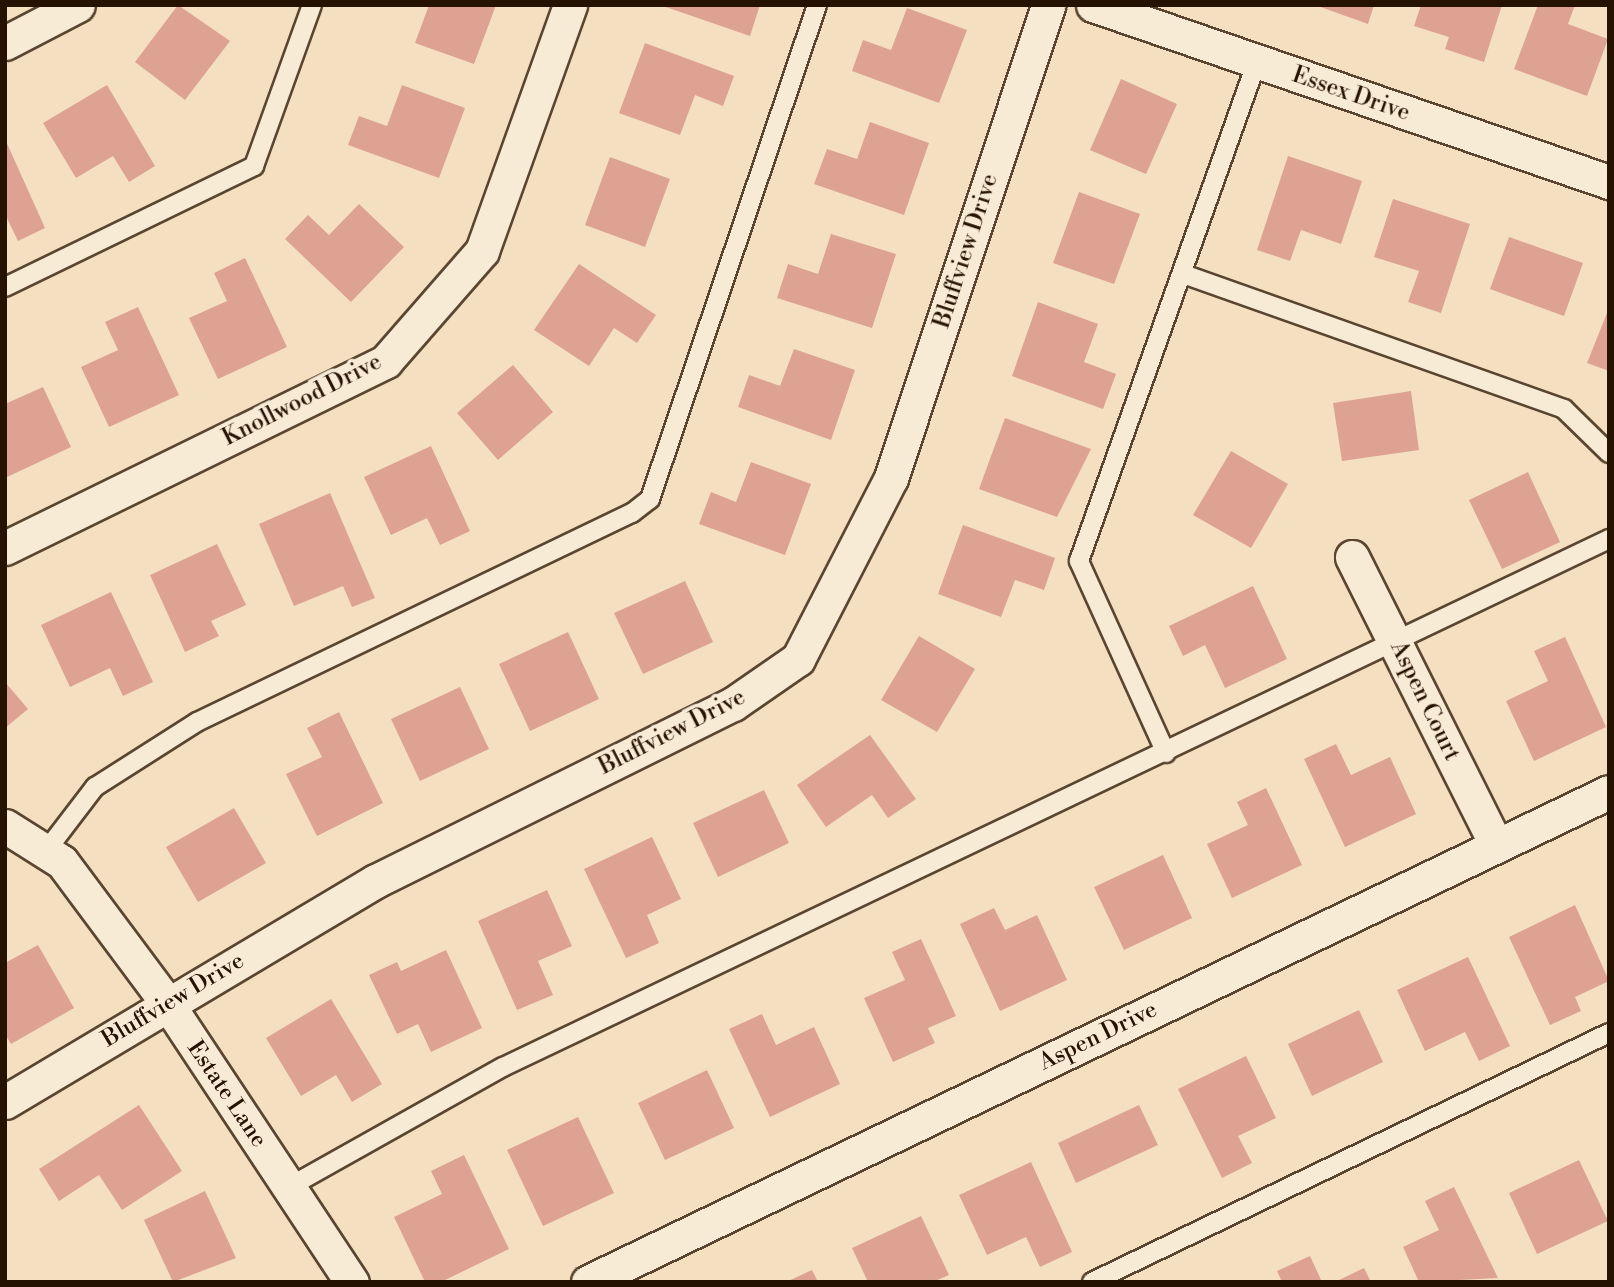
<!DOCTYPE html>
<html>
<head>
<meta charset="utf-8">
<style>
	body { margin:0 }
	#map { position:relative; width:1614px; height:1287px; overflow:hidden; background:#f4e0c0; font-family:"Libre Bodoni",serif }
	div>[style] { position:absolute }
	.building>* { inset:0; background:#dda292 }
	.roads { filter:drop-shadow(2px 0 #5a4630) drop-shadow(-2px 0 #5a4630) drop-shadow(0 2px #5a4630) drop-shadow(0 -2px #5a4630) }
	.lane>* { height:18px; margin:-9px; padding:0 9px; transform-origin:9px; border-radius:9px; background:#f8ebd6 }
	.street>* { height:33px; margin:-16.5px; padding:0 16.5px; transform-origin:16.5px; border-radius:16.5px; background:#f8ebd6 }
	span { translate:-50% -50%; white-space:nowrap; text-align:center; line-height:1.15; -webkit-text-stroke:7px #f8ebd6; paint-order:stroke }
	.street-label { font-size:23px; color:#261200 }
	.frame { position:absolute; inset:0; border:7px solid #261200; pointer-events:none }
</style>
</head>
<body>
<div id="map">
	<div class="building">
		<i style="clip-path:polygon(178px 5px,230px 41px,185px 100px,135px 62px)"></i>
		<i style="clip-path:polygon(429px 5px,496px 5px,474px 64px,415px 43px)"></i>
		<i style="clip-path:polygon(660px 5px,760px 5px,750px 36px)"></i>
		<i style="clip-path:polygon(1315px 5px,1374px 5px,1368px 24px)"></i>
		<i style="clip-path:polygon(1421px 5px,1502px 5px,1484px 62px,1445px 49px,1449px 37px,1414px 26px)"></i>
		<i style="clip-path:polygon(1538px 5px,1575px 5px,1568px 24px,1608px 39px,1587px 96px,1514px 69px)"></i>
		<i style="clip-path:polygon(907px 8px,967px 30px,939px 103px,852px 71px,863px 40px,891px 50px)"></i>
		<i style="clip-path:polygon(645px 43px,734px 76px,723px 106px,695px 95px,680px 135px,619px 113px)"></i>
		<i style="clip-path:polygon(1121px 79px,1177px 104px,1146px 174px,1090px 150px)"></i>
		<i style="clip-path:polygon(107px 85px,155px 166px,129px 182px,113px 156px,76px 178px,43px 123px)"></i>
		<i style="clip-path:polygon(402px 85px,465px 108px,439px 178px,348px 145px,359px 116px,387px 126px)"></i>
		<i style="clip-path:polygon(870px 122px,929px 143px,904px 215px,814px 184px,827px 149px,857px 159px)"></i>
		<i style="clip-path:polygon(5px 139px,45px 228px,18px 241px,5px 214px)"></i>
		<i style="clip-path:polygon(1288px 156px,1362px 181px,1341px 244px,1301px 230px,1290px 261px,1257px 250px)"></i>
		<i style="clip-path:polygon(610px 157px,670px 179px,645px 247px,585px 225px)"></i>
		<i style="clip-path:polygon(1079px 192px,1140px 214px,1114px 284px,1053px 263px)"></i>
		<i style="clip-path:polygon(1393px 199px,1470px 224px,1441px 313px,1408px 302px,1419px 271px,1374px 257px)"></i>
		<i style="clip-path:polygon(359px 204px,404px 247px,351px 302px,285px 239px,308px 215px,329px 235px)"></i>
		<i style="clip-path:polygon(831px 234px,896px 254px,872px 328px,777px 298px,788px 264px,818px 274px)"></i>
		<i style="clip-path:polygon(1509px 237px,1583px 263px,1564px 316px,1490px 289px)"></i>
		<i style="clip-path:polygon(245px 258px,287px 347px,218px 379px,189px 318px,227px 301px,214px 273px)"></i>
		<i style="clip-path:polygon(579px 264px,656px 315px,637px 343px,614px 328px,589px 366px,534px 330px)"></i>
		<i style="clip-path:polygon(1038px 302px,1098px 324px,1084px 362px,1116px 374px,1103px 409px,1012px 376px)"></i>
		<i style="clip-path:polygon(138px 307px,179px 395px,109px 427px,81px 367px,118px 350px,105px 322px)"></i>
		<i style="clip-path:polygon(1609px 308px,1609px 371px,1587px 363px)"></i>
		<i style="clip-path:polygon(794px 349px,855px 370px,831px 440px,738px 407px,749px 375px,780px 386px)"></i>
		<i style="clip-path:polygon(513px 365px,553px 412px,498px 460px,457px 413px)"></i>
		<i style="clip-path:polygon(43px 387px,71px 447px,5px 478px,5px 404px)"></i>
		<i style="clip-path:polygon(1411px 391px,1419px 450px,1342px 461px,1333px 403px)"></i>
		<i style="clip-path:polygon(1005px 418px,1091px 449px,1057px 517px,979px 489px)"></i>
		<i style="clip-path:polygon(431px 446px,470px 531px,440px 545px,427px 518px,391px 535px,364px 477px)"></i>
		<i style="clip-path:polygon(1231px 451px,1288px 484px,1251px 548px,1193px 515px)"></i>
		<i style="clip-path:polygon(751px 462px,811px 484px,785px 555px,699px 524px,711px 492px,736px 502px)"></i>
		<i style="clip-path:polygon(1528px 472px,1560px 542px,1502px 569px,1469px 500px)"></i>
		<i style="clip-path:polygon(330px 493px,375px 598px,352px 607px,343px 586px,294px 606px,259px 524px)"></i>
		<i style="clip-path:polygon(963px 525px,1055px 558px,1044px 590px,1015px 580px,1001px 617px,938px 594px)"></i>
		<i style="clip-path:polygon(217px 544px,246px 605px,211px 621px,219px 636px,185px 652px,150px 575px)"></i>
		<i style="clip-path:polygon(685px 581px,713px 642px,643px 674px,614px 613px)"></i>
		<i style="clip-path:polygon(1253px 586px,1287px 659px,1225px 688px,1205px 645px,1183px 656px,1169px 626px)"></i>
		<i style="clip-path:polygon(111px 592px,153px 682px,123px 696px,110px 668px,70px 687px,41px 625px)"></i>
		<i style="clip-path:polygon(568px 632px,599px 699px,530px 731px,499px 664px)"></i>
		<i style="clip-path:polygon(919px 636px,975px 669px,937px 732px,881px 700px)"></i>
		<i style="clip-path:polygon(1565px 637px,1606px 727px,1534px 761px,1506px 701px,1548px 681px,1534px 651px)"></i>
		<i style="clip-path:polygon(5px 682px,28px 709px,5px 728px)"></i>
		<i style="clip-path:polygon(460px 687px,489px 749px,420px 781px,391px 719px)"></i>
		<i style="clip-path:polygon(339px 712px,383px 803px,317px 836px,286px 774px,322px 757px,307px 728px)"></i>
		<i style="clip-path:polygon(870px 735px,916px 799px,888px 818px,872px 795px,826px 827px,797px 785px)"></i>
		<i style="clip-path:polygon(1336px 744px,1351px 775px,1390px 757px,1416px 814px,1345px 847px,1304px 759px)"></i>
		<i style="clip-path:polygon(1266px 788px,1302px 865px,1232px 898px,1207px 844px,1248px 825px,1237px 802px)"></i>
		<i style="clip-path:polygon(764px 790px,789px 843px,718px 877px,693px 823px)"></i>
		<i style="clip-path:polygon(234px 808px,266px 863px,198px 902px,166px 847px)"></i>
		<i style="clip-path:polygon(652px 837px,681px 899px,647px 915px,659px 943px,626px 958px,584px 869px)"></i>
		<i style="clip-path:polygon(1163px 855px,1192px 918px,1124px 950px,1094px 887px)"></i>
		<i style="clip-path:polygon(547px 890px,572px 946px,538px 961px,553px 995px,517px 1010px,478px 921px)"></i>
		<i style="clip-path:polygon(1575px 905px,1609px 981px,1575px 997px,1581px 1011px,1550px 1025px,1509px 937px)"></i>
		<i style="clip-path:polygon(994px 908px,1005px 930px,1037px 915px,1067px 980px,1000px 1011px,960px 924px)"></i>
		<i style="clip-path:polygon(921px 939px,956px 1016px,928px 1028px,935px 1043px,893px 1062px,864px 998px,905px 980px,892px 952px)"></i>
		<i style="clip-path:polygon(38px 945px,74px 1008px,11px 1044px,5px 1034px,5px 963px)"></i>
		<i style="clip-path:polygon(446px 950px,482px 1028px,431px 1052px,418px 1024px,397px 1034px,369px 975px,397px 962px,401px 971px)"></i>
		<i style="clip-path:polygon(1468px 957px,1510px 1046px,1479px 1061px,1465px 1032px,1425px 1051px,1397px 990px)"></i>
		<i style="clip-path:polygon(331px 999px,382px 1084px,352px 1102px,336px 1075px,301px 1096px,266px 1038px)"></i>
		<i style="clip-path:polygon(1359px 1010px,1383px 1062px,1312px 1096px,1288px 1044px)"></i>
		<i style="clip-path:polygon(762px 1014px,776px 1045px,814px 1027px,840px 1084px,770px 1117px,729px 1029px)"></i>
		<i style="clip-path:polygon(1246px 1056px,1276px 1118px,1238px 1136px,1252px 1163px,1222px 1178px,1178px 1089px)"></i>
		<i style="clip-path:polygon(707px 1070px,734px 1128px,665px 1160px,638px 1103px)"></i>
		<i style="clip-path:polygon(139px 1105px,182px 1171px,122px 1210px,99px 1175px,59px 1201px,39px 1169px)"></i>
		<i style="clip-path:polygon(1139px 1105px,1158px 1145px,1076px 1183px,1058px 1143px)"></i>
		<i style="clip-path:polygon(578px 1117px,614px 1193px,543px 1226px,507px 1150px)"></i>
		<i style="clip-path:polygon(464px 1155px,509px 1249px,441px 1282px,425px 1282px,394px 1217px,442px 1194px,431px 1171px)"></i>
		<i style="clip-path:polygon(1579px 1160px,1608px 1221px,1537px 1254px,1509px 1193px)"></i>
		<i style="clip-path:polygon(1031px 1162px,1072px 1252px,1040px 1267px,1026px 1237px,987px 1255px,959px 1195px)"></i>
		<i style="clip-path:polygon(1454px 1187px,1498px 1278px,1419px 1282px,1403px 1247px,1439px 1230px,1425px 1201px)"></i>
		<i style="clip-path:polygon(205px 1191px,236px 1258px,173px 1282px,144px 1220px)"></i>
		<i style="clip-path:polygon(921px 1216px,949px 1275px,933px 1282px,868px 1282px,852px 1248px)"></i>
		<i style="clip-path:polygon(1310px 1256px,1322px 1282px,1282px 1282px,1277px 1271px)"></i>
		<i style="clip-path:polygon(1364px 1268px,1371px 1282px,1335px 1282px)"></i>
		<i style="clip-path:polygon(812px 1270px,818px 1282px,786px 1282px)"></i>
	</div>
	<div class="roads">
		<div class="lane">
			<i style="left:1186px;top:275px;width:401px;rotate:19.5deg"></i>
			<i style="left:1564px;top:409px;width:63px;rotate:44.4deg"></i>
			<i style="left:5px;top:287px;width:277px;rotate:-25.9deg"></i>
			<i style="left:254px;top:166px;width:171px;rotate:-70.2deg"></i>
			<i style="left:1166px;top:753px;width:211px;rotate:-114.4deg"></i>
			<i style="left:1079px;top:561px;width:531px;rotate:-70.4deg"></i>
			<i style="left:46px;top:851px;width:81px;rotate:-52.6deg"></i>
			<i style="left:95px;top:787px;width:121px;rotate:-32.5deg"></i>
			<i style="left:197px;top:722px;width:483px;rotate:-25.7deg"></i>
			<i style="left:632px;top:513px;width:23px;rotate:-38deg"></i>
			<i style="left:650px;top:499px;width:521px;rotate:-71.32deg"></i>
			<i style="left:289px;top:1187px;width:245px;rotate:-29.3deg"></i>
			<i style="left:503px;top:1067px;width:1226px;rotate:-25.52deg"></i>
			<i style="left:1092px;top:1282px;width:574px;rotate:-25.72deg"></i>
		</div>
		<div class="street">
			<i style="left:1093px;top:5px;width:546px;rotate:18.93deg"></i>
			<i style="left:5px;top:43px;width:82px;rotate:-27.5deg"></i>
			<i style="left:5px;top:548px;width:424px;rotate:-26.1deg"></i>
			<i style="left:386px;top:361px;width:146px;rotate:-48.9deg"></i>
			<i style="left:482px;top:251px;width:261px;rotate:-70.3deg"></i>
			<i style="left:1352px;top:557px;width:322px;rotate:63.4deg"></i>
			<i style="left:5px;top:826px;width:67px;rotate:32.3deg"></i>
			<i style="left:62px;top:862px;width:176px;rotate:53.3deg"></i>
			<i style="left:167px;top:1003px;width:335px;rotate:56.5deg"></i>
			<i style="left:5px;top:1102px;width:432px;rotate:-30.8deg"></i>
			<i style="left:376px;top:881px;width:398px;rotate:-26.4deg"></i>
			<i style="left:733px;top:704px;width:79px;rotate:-34.7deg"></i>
			<i style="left:798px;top:659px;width:203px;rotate:-62.8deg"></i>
			<i style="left:891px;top:478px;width:498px;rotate:-71.6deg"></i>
			<i style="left:588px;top:1282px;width:1132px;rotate:-25.64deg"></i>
		</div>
	</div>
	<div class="street-label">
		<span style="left:1351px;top:94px;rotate:19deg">Essex Drive</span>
		<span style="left:966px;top:251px;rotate:-72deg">Bluffview Drive</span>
		<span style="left:302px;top:400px;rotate:-27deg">Knollwood Drive</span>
		<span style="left:1425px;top:701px;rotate:64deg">Aspen Court</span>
		<span style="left:672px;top:732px;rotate:-27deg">Bluffview Drive</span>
		<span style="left:173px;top:1000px;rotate:-31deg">Bluffview Drive</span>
		<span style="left:1098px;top:1036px;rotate:-26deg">Aspen Drive</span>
		<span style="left:227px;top:1094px;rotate:56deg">Estate Lane</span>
	</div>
	<div class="frame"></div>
</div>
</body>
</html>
